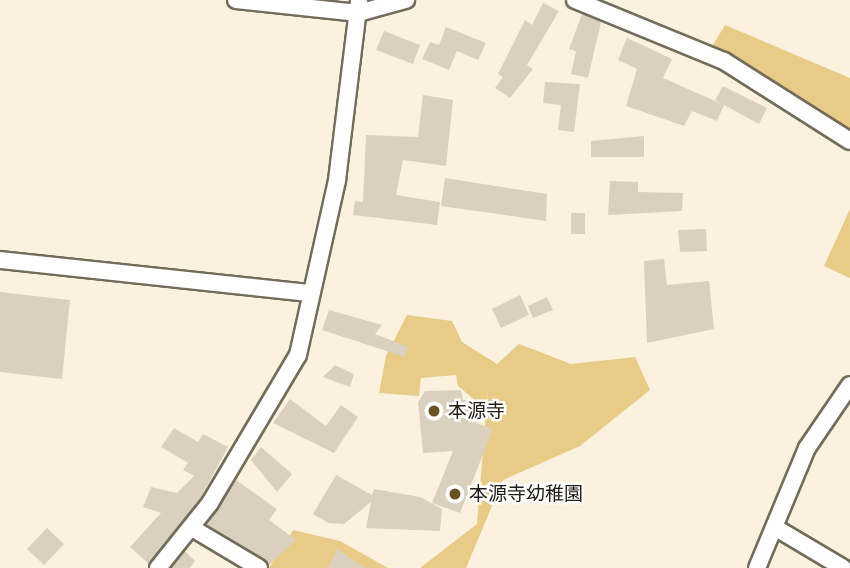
<!DOCTYPE html>
<html>
<head>
<meta charset="utf-8">
<style>
	body { margin:0 }
	#map { position:relative; width:850px; height:568px; overflow:hidden; background:#faf2de; font-family:Figtree,"Noto Sans JP",sans-serif }
	div>[style] { position:absolute }
	.green>* { inset:0; background:#e7cb86 }
	.building>* { inset:0; background:#d9d1be }
	.roads { filter:drop-shadow(2px 0 #736c5b) drop-shadow(-2px 0 #736c5b) drop-shadow(0 2px #736c5b) drop-shadow(0 -2px #736c5b) }
	.street>* { height:16px; margin:-8px; padding:0 8px; transform-origin:8px; border-radius:8px; background:#fff }
	.dots>* { width:19px; height:19px; translate:-50% -50%; box-sizing:border-box; border:4px solid #fff; border-radius:50% }
	span { translate:-50% -50%; white-space:nowrap; text-align:center; line-height:1.15; -webkit-text-stroke:5px #fff; paint-order:stroke }
	.poi-label { font-size:19px; color:#201d16 }
	.left { translate:0 -50%; text-align:left }
</style>
</head>
<body>
<div id="map">
	<div class="green">
		<i style="clip-path:polygon(725px 25px,850px 78px,850px 134px,713px 45px)"></i>
		<i style="clip-path:polygon(850px 209px,850px 278px,824px 266px)"></i>
		<i style="clip-path:polygon(407px 315px,452px 321px,462px 342px,497px 364px,519px 344px,571px 364px,635px 357px,650px 390px,580px 446px,503px 480px,466px 568px,420px 568px,477px 524px,488px 389px,484px 421px,475px 416px,475px 400px,458px 386px,456px 375px,421px 378px,419px 396px,379px 393px,386px 356px)"></i>
		<i style="clip-path:polygon(293px 530px,340px 541px,388px 568px,269px 568px)"></i>
	</div>
	<div class="building">
		<i style="clip-path:polygon(543px 3px,559px 11px,527px 65px,533px 69px,510px 98px,495px 88px,503px 77px,498px 74px,525px 20px,532px 25px)"></i>
		<i style="clip-path:polygon(582px 14px,601px 22px,588px 78px,571px 74px,576px 51px,569px 49px)"></i>
		<i style="clip-path:polygon(446px 27px,486px 43px,478px 60px,457px 51px,449px 70px,422px 59px,430px 42px,439px 45px)"></i>
		<i style="clip-path:polygon(384px 31px,420px 45px,413px 64px,376px 50px)"></i>
		<i style="clip-path:polygon(627px 38px,672px 59px,663px 78px,722px 104px,715px 100px,723px 86px,767px 108px,759px 124px,724px 105px,717px 121px,692px 111px,684px 126px,626px 106px,637px 69px,618px 60px)"></i>
		<i style="clip-path:polygon(545px 82px,580px 84px,574px 132px,558px 130px,561px 105px,543px 103px)"></i>
		<i style="clip-path:polygon(423px 95px,453px 100px,446px 166px,403px 160px,396px 195px,440px 202px,437px 225px,353px 215px,355px 201px,363px 202px,366px 135px,418px 137px)"></i>
		<i style="clip-path:polygon(644px 136px,644px 157px,591px 157px,591px 141px)"></i>
		<i style="clip-path:polygon(445px 178px,547px 194px,546px 221px,441px 206px)"></i>
		<i style="clip-path:polygon(610px 181px,638px 182px,638px 192px,683px 193px,682px 211px,608px 215px)"></i>
		<i style="clip-path:polygon(571px 213px,585px 213px,585px 234px,571px 234px)"></i>
		<i style="clip-path:polygon(706px 229px,707px 251px,680px 252px,678px 230px)"></i>
		<i style="clip-path:polygon(664px 259px,667px 285px,709px 281px,714px 329px,647px 343px,644px 261px)"></i>
		<i style="clip-path:polygon(0 292px,70px 300px,62px 379px,0 372px)"></i>
		<i style="clip-path:polygon(520px 295px,529px 315px,501px 328px,492px 309px)"></i>
		<i style="clip-path:polygon(547px 297px,553px 310px,533px 318px,528px 306px)"></i>
		<i style="clip-path:polygon(329px 310px,382px 325px,375px 334px,409px 347px,405px 357px,322px 330px)"></i>
		<i style="clip-path:polygon(335px 365px,354px 374px,350px 387px,323px 377px)"></i>
		<i style="clip-path:polygon(461px 390px,463px 400px,471px 401px,471px 421px,493px 429px,460px 513px,432px 503px,453px 451px,423px 453px,418px 402px,425px 391px)"></i>
		<i style="clip-path:polygon(290px 399px,326px 426px,341px 405px,358px 417px,334px 453px,273px 423px)"></i>
		<i style="clip-path:polygon(174px 428px,198px 442px,203px 434px,228px 447px,201px 497px,149px 564px,130px 547px,161px 513px,143px 507px,151px 487px,177px 493px,194px 476px,183px 470px,188px 463px,161px 447px)"></i>
		<i style="clip-path:polygon(261px 447px,292px 474px,277px 492px,251px 460px)"></i>
		<i style="clip-path:polygon(336px 475px,372px 495px,374px 489px,420px 497px,442px 509px,440px 531px,366px 528px,371px 502px,344px 524px,328px 523px,313px 514px)"></i>
		<i style="clip-path:polygon(236px 480px,277px 509px,269px 520px,296px 540px,269px 565px,206px 524px)"></i>
		<i style="clip-path:polygon(47px 528px,64px 544px,44px 565px,27px 549px)"></i>
		<i style="clip-path:polygon(337px 549px,365px 568px,328px 568px)"></i>
		<i style="clip-path:polygon(185px 551px,195px 561px,190px 568px,171px 568px)"></i>
	</div>
	<div class="roads">
		<div class="street">
			<i style="left:236px;top:0;width:123px;rotate:6.1deg"></i>
			<i style="left:358px;top:13px;width:50px;rotate:-15.2deg"></i>
			<i style="left:575px;top:0;width:161px;rotate:22.3deg"></i>
			<i style="left:724px;top:61px;width:149px;rotate:32.4deg"></i>
			<i style="left:0;top:260px;width:312px;rotate:6.1deg"></i>
			<i style="left:192px;top:528px;width:78px;rotate:30.8deg"></i>
			<i style="left:776px;top:528px;width:78px;rotate:30.8deg"></i>
			<i style="left:158px;top:568px;width:83px;rotate:-51.3deg"></i>
			<i style="left:210px;top:503px;width:172px;rotate:-59.3deg"></i>
			<i style="left:298px;top:355px;width:179px;rotate:-77.4deg"></i>
			<i style="left:337px;top:180px;width:181px;rotate:-83deg"></i>
			<i style="left:757px;top:568px;width:130px;rotate:-67.4deg"></i>
			<i style="left:807px;top:448px;width:76px;rotate:-55.7deg"></i>
		</div>
	</div>
	<div class="dots">
		<i style="left:434px;top:411px;background:#685423"></i>
		<i style="left:455px;top:494px;background:#685423"></i>
	</div>
	<div class="poi-label">
		<span class="left" style="left:448px;top:411px">本源寺</span>
		<span class="left" style="left:469px;top:494px">本源寺幼稚園</span>
	</div>
</div>
</body>
</html>
